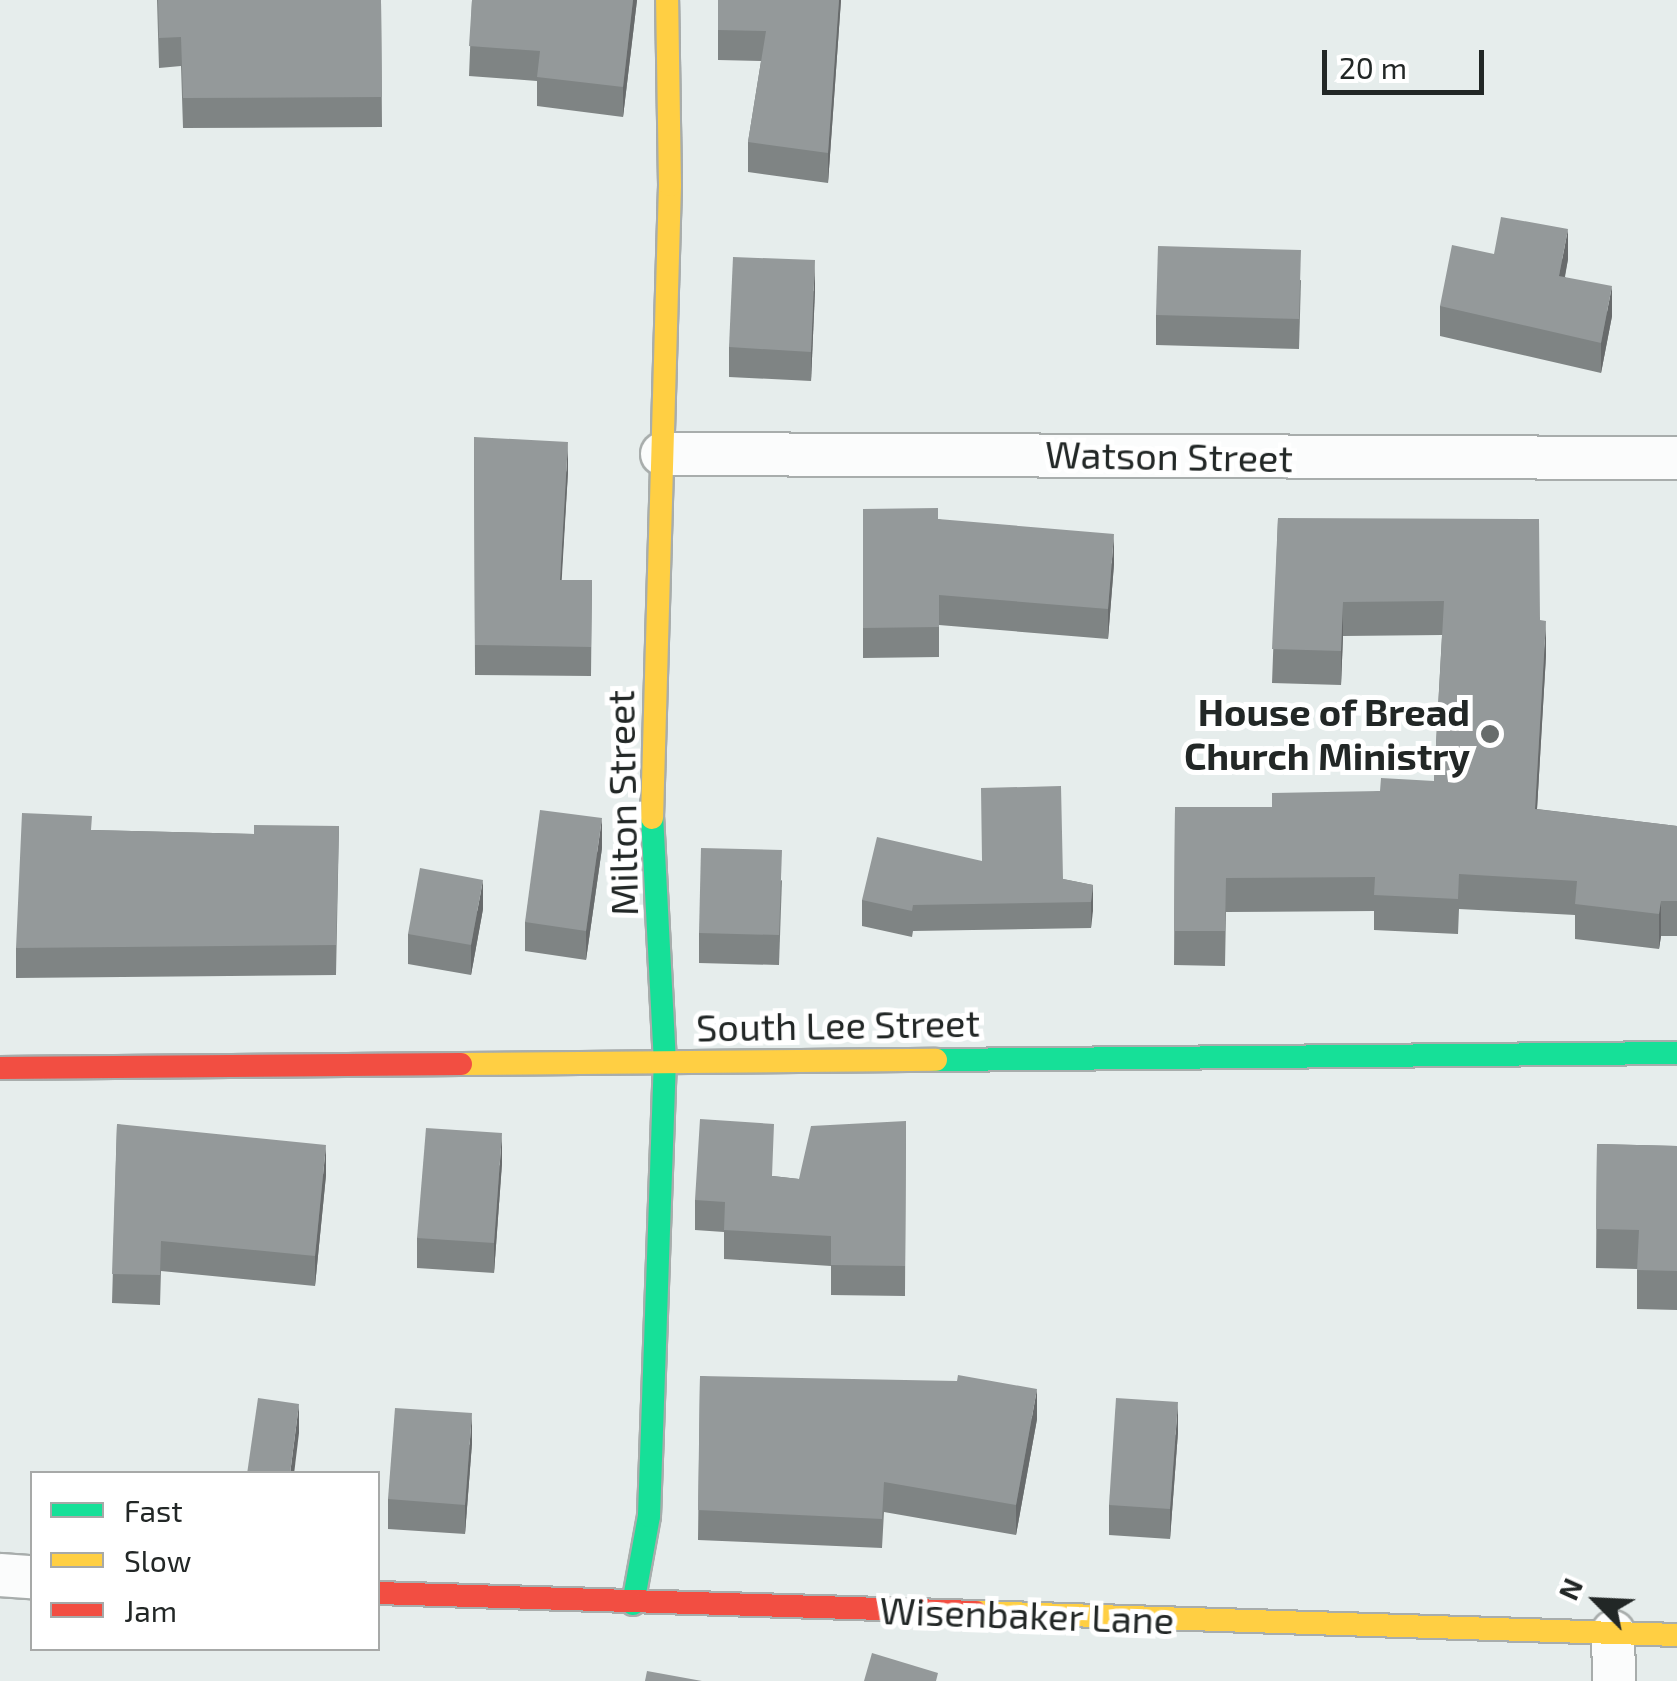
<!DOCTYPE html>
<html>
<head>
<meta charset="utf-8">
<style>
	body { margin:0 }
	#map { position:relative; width:1677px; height:1681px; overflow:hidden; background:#e6edec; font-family:"Exo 2",sans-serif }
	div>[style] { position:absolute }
	.roads { filter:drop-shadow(2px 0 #a8adac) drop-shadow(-2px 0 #a8adac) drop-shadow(0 2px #a8adac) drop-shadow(0 -2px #a8adac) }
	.street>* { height:42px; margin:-21px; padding:0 21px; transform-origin:21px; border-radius:21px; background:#fbfcfc }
	.fast>* { height:22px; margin:-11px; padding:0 11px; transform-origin:11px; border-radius:11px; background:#16e098 }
	.slow>* { height:22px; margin:-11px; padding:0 11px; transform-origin:11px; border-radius:11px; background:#ffcf43 }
	.jam>* { height:22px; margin:-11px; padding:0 11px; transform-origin:11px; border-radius:11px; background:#f24e42 }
	.wall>* { inset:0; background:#7f8484 }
	.shaded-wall>* { inset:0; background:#686b6c }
	.building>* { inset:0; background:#94999a }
	.dots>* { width:28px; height:28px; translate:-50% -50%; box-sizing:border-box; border:5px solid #fff; border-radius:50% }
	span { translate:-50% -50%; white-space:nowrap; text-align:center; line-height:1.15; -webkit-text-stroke:10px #fff; paint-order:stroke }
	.street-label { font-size:38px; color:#222726 }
	.poi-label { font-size:38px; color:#222726; font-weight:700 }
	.right { translate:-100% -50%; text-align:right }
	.legend { position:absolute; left:30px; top:1471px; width:350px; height:180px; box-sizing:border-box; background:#fff; border:2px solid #a7a9a8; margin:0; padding:12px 18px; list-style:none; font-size:30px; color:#222726 }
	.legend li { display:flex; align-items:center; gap:20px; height:50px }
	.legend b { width:50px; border:2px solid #a7a9a8 }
	.north { position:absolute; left:1547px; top:1551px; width:100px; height:100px; -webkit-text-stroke:8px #fff; paint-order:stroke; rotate:294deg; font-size:28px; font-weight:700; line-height:40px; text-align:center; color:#222726 }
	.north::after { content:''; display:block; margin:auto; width:35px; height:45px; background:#222726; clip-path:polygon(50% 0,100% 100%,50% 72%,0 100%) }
	.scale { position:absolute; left:1322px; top:50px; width:162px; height:45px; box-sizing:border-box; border:5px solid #222726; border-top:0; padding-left:12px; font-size:30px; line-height:35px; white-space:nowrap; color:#222726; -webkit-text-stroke:8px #fff; paint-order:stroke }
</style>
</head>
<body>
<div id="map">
	<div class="roads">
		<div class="street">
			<i style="left:662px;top:454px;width:1015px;rotate:0.23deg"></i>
			<i style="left:0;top:1575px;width:32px;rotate:4deg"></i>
			<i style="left:1613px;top:1632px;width:49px;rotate:88.8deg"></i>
		</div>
		<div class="fast">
			<i style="left:936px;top:1060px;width:741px;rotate:-0.54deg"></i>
			<i style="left:633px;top:1604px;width:89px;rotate:-79.7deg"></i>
			<i style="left:649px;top:1516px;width:453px;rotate:-88deg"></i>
			<i style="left:665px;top:1063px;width:245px;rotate:-93deg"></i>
		</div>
		<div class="slow">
			<i style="left:652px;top:818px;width:633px;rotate:-88.37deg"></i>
			<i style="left:670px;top:185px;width:185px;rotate:-90.9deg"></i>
			<i style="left:461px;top:1064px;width:475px;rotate:-0.5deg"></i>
			<i style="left:976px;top:1612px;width:701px;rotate:1.88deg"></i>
		</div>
		<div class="jam">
			<i style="left:0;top:1068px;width:461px;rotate:-0.5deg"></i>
			<i style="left:378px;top:1593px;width:598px;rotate:1.82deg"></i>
		</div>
	</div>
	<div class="wall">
		<i style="clip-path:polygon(157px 0,381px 0,382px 127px,183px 128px,181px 66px,159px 68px)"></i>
		<i style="clip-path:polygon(472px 0,637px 0,623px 117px,537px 106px,537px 81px,469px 76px)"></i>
		<i style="clip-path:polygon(718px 0,841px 0,828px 183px,748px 172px,748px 142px,761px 61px,718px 60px)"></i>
		<i style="clip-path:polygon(1494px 254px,1568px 259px,1565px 277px,1612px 316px,1601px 373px,1440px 336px,1440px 306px)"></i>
		<i style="clip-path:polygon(1301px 280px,1299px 349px,1156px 345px,1156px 315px)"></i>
		<i style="clip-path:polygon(815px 290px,811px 381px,729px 377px,729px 347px)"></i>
		<i style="clip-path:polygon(474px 437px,568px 472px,561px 580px,592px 580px,591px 676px,475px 675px)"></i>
		<i style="clip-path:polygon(863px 509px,938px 519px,1114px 564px,1108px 639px,939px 625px,939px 657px,863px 658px)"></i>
		<i style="clip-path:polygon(1278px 518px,1540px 620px,1546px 655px,1537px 809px,1677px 826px,1677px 936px,1661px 936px,1659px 949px,1575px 939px,1575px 915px,1459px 909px,1458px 934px,1374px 930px,1374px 911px,1226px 912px,1225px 966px,1174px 965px,1175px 807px,1272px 807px,1380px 791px,1434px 781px,1442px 635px,1343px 636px,1341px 685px,1272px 683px)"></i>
		<i style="clip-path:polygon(339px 826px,336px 975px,16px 978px,16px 948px,92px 830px,254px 834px)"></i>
		<i style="clip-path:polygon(602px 848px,586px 960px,525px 951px,525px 922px)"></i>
		<i style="clip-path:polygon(1063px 879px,1093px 885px,1091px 928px,913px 931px,912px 937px,862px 926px,862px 900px)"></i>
		<i style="clip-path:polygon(782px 880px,779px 965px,699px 963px,699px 933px)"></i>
		<i style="clip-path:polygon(483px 909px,471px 975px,408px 964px,408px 934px)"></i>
		<i style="clip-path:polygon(906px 1121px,905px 1296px,831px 1295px,831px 1266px,724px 1259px,724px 1232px,695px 1230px,695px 1200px,773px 1176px,799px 1179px)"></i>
		<i style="clip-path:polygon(117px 1124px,326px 1175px,315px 1286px,161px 1271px,160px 1305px,112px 1303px)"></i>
		<i style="clip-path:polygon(1597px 1144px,1677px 1146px,1677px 1310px,1637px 1309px,1637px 1269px,1596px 1268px)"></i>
		<i style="clip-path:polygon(502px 1163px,494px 1273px,417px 1268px,417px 1238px)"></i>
		<i style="clip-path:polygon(700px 1376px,1037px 1419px,1016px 1535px,884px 1512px,882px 1548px,698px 1540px)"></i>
		<i style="clip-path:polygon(1178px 1432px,1170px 1539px,1109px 1535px,1109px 1505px)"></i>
		<i style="clip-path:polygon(472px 1443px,465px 1534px,388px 1529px,388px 1499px)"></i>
	</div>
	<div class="shaded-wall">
		<i style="clip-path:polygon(633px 0,637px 0,623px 117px,623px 87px)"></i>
		<i style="clip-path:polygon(839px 0,841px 0,828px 183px,828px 153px)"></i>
		<i style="clip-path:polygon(1568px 229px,1568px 259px,1559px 306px,1559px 276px)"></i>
		<i style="clip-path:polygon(815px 260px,815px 290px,811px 381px,811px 352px)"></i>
		<i style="clip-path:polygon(1612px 286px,1612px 316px,1601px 373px,1601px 343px)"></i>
		<i style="clip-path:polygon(568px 442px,568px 472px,560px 609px,560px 580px)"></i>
		<i style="clip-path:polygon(1114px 534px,1114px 564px,1108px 639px,1108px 609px)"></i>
		<i style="clip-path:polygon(1343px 602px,1343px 636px,1341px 685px,1341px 651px)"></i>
		<i style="clip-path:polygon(1546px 621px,1546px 655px,1535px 844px,1535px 809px)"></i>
		<i style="clip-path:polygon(602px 818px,602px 848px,586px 960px,586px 931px)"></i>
		<i style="clip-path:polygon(483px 880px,483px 909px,471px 975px,471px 945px)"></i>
		<i style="clip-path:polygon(1093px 885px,1093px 911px,1091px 928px,1091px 902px)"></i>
		<i style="clip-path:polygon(1661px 901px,1661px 936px,1659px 949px,1659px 914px)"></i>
		<i style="clip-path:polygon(502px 1133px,502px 1163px,494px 1273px,494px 1243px)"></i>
		<i style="clip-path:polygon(326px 1145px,326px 1175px,315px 1286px,315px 1256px)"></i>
		<i style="clip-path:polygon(1037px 1389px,1037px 1419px,1016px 1535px,1016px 1505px)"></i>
		<i style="clip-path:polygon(1178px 1402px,1178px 1432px,1170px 1539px,1170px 1509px)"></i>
		<i style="clip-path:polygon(299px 1404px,299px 1433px,294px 1474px,290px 1474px)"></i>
		<i style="clip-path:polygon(472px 1413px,472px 1443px,465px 1534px,465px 1505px)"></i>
	</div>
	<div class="building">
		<i style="clip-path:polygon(158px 0,381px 0,382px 97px,183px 98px,181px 37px,159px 38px)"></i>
		<i style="clip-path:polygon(472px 0,633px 0,623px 87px,537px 77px,540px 51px,469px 46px)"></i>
		<i style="clip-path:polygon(718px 0,839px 0,828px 153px,748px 142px,766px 31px,718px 30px)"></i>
		<i style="clip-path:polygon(1501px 217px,1568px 229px,1559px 276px,1612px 286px,1601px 343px,1440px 306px,1452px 245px,1494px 254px)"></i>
		<i style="clip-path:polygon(1158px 246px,1301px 250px,1299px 319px,1156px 315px)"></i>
		<i style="clip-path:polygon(733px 257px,815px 260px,811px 352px,729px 347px)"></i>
		<i style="clip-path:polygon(474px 437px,568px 442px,560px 580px,592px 580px,591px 647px,475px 645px)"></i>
		<i style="clip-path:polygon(938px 508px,938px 519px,1114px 534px,1108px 609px,939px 595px,939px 627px,863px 628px,863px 509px)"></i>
		<i style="clip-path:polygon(1278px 518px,1539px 519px,1540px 620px,1546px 621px,1535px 809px,1677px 826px,1677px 901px,1661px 901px,1659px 914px,1575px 904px,1577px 881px,1459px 874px,1458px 899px,1374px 895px,1375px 877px,1226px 878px,1225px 931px,1174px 931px,1175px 807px,1272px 807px,1272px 793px,1380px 791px,1381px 778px,1434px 781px,1444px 601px,1343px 602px,1341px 651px,1272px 649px)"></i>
		<i style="clip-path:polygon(1061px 786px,1063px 879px,1093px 885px,1091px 902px,913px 905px,912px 911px,862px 900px,877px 837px,982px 861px,981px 788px)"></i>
		<i style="clip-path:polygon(540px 810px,602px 818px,586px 931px,525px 922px)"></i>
		<i style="clip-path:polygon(22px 813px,92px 816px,91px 830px,254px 834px,254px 825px,339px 826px,336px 945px,16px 948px)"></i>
		<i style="clip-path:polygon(701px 848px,782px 850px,779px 935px,699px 933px)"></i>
		<i style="clip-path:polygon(420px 868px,483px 880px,471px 945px,408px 934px)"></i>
		<i style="clip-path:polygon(700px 1119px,774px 1124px,772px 1176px,799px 1179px,811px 1126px,906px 1121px,905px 1266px,831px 1265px,831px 1236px,724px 1230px,725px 1202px,695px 1200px)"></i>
		<i style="clip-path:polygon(117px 1124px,326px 1145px,315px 1256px,161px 1241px,160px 1275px,112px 1274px)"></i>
		<i style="clip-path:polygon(426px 1128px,502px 1133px,494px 1243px,417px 1238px)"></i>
		<i style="clip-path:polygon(1597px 1144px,1677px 1146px,1677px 1271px,1637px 1270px,1639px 1230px,1596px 1229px)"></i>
		<i style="clip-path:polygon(958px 1375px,1037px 1389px,1016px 1505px,884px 1482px,882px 1519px,698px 1510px,700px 1376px,957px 1381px)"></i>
		<i style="clip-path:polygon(258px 1398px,299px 1404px,290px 1474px,247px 1474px)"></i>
		<i style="clip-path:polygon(1116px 1398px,1178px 1402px,1170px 1509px,1109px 1505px)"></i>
		<i style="clip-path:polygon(395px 1408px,472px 1413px,465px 1505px,388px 1499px)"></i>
		<i style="clip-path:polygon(872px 1653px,938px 1673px,936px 1681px,864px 1681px)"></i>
		<i style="clip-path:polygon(647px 1671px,702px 1681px,645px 1681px)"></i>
	</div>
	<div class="dots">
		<i style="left:1490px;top:734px;background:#676c6b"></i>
	</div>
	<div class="street-label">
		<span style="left:1169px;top:456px;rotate:1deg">Watson Street</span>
		<span style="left:622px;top:803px;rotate:-91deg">Milton Street</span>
		<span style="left:838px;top:1025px;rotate:-1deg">South Lee Street</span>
		<span style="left:1027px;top:1615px;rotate:2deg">Wisenbaker Lane</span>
	</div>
	<div class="poi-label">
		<span class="right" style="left:1470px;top:734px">House of Bread<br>Church Ministry</span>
	</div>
	<ul class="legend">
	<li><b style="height:12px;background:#16e098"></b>Fast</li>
	<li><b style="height:12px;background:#ffcf43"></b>Slow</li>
	<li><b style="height:12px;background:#f24e42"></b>Jam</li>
	</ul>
	<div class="north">N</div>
	<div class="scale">20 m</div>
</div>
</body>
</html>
